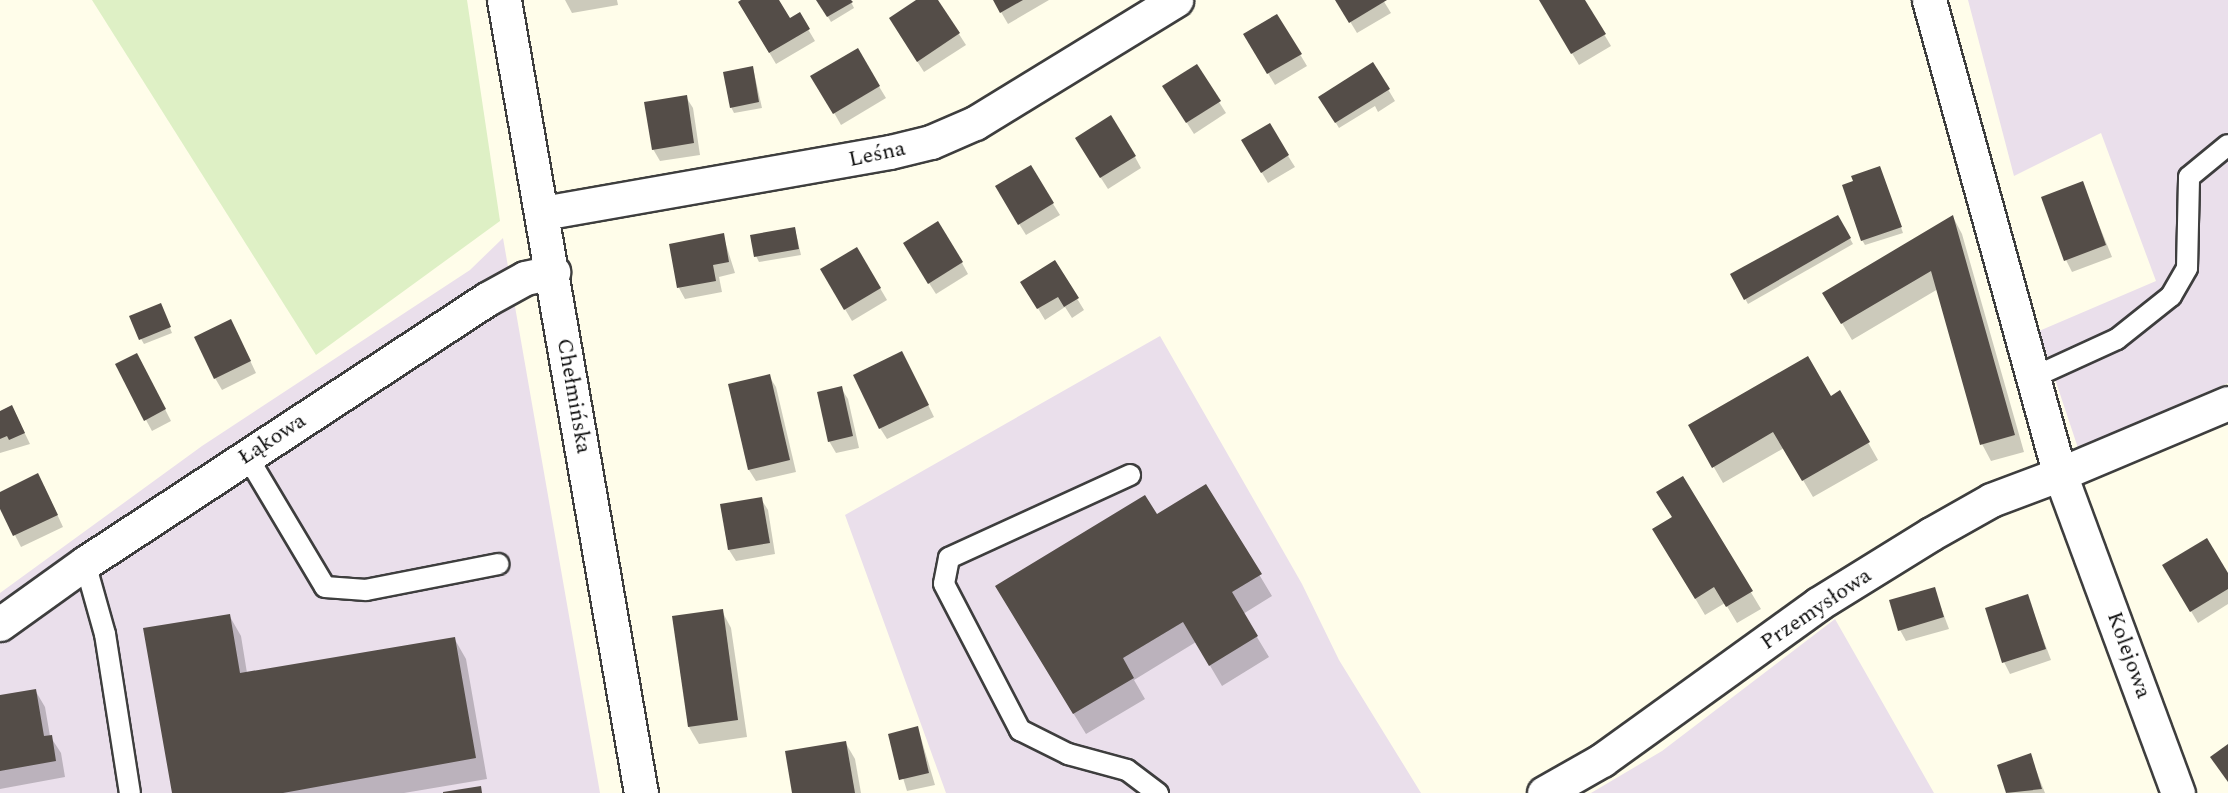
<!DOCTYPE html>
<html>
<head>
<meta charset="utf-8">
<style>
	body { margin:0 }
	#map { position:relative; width:2228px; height:793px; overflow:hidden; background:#fffdea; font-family:Spectral,serif }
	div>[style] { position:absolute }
	.industrial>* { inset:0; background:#eadfeb }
	.pitch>* { inset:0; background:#def0c5 }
	.shadow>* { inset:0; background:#0003 }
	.building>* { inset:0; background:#544d48 }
	.roads { filter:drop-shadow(2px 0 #3e3e3e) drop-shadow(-2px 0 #3e3e3e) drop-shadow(0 2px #3e3e3e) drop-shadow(0 -2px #3e3e3e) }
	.service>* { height:20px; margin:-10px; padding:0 10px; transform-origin:10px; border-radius:10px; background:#fff }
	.minor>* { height:33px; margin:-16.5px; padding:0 16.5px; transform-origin:16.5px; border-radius:16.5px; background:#fff }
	span { translate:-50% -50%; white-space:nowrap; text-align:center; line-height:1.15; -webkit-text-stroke:6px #fff; paint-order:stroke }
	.street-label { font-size:22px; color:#0b0b0b }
</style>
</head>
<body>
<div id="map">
	<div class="industrial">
		<i style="clip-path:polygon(1968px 0,2228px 0,2228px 383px,2078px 448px,2039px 331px,2156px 281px,2101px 133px,2014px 176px)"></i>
		<i style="clip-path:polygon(503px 238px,600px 793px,0 793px,0 593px,202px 446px,470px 270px)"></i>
		<i style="clip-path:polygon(1160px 336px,1302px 584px,1339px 660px,1421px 793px,946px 793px,845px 515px)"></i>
		<i style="clip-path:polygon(1835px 619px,1934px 793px,1591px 793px,1662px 751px)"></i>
	</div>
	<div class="pitch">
		<i style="clip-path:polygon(92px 0,467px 0,500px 221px,316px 355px)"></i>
	</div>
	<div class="shadow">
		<i style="clip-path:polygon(565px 0,617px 0,618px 5px,572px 13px)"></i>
		<i style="clip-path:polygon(744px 0,777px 0,789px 21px,799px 14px,815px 41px,776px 64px,740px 3px)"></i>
		<i style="clip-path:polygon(818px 0,850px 0,854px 8px,831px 22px)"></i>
		<i style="clip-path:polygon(919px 0,937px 0,966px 45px,924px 72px,897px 30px)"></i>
		<i style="clip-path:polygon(994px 0,1049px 0,1008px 24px)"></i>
		<i style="clip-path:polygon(1337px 0,1383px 0,1391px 13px,1357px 33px)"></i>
		<i style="clip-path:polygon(1540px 0,1584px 0,1611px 46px,1579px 65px)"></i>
		<i style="clip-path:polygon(1277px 16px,1307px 66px,1275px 85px,1245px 34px)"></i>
		<i style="clip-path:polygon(857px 50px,886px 98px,841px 125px,813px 76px)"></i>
		<i style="clip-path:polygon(1373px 64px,1395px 101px,1378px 112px,1375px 106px,1339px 128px,1320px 97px)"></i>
		<i style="clip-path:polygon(1196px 66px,1226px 113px,1194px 134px,1171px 98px)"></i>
		<i style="clip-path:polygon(753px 68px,762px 108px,734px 113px,731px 107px)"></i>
		<i style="clip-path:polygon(686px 97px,693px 108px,700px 155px,660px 161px,653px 149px)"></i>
		<i style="clip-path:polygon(1269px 126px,1295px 167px,1268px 183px,1243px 141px)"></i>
		<i style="clip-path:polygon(1083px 150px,1135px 157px,1141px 168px,1108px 189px)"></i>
		<i style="clip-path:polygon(1030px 167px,1060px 215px,1026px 235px,1003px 198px)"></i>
		<i style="clip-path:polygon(1880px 168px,1903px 233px,1865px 245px,1862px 240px)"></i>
		<i style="clip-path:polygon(2082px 183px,2112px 257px,2072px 272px,2066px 260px)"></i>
		<i style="clip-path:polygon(1838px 217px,1853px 244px,1748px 304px,1732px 275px)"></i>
		<i style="clip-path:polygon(1953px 217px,1962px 234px,2024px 452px,1991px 461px,1982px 444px,1938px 289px,1852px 340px,1824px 293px)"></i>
		<i style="clip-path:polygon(795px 229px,801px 255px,759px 262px,756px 256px)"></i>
		<i style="clip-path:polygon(723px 235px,735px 273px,719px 277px,722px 292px,685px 299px,679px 288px)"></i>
		<i style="clip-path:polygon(857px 249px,887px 300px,852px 321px,822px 270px)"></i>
		<i style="clip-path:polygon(911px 255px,962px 263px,968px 274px,936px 294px)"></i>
		<i style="clip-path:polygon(1055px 262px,1084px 310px,1072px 318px,1065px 307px,1045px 320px,1022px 282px)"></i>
		<i style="clip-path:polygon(163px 311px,172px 333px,144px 344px,141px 339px)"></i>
		<i style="clip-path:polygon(237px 333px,256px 373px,222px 390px,215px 378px)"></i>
		<i style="clip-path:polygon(908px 364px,934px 417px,887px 439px,880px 428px)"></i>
		<i style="clip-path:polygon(143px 366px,171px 421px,152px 431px,146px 420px)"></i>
		<i style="clip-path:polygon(769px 376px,776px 387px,796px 472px,756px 481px,749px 470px,730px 385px)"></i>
		<i style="clip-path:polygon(841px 388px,848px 399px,859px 448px,836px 453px,829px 441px)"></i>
		<i style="clip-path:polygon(1840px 393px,1878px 460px,1813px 497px,1784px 448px,1723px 483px,1690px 426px,1830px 398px)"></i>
		<i style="clip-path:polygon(12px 407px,30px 444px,0 453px,0 413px)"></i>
		<i style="clip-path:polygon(1682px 478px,1761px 609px,1737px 623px,1725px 603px,1705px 615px,1664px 546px)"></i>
		<i style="clip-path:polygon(44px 486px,63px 527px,21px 547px,0 506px,0 493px)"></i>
		<i style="clip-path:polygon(1206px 486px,1272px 596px,1243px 614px,1269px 657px,1222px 686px,1196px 642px,1134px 680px,1145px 699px,1086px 734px,1009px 608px)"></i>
		<i style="clip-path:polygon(761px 499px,768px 510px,775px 554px,736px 561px,729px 550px)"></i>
		<i style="clip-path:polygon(2164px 566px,2228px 576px,2228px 604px,2198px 623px)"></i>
		<i style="clip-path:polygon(1934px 589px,1949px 629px,1906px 641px,1900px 630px)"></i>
		<i style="clip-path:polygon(2027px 596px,2051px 660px,2010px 674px,2004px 662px)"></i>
		<i style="clip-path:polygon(722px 611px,731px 628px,747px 737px,699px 744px,689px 727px,674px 618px)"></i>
		<i style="clip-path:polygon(229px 615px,241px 636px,247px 673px,454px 638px,466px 659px,487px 779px,404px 793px,173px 793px)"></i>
		<i style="clip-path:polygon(35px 690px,45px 707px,50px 736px,61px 753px,65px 777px,0 789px,0 696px)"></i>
		<i style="clip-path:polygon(918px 728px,935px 785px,907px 791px,890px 735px)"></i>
		<i style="clip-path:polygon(845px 742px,855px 759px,861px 793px,794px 793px)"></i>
		<i style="clip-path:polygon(2030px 755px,2045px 793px,2008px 793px,1999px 766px)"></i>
	</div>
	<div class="building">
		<i style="clip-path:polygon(741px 0,779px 0,790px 18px,800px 12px,810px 29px,769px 53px,738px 2px)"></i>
		<i style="clip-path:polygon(816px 0,851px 0,853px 2px,827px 17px)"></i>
		<i style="clip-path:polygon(916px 0,938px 0,960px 33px,917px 62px,889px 18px)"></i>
		<i style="clip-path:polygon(993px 0,1023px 0,1000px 13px)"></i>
		<i style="clip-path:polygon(1335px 0,1387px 0,1349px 23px)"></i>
		<i style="clip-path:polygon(1539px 0,1585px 0,1606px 34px,1571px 54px)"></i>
		<i style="clip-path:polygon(1277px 14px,1302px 54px,1267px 74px,1243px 34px)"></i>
		<i style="clip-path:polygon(858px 48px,880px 86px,833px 114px,810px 76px)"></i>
		<i style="clip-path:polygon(1373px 62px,1390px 89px,1335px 123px,1318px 97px)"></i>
		<i style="clip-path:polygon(1197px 64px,1221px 101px,1186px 123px,1162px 86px)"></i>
		<i style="clip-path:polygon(753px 66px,759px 102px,730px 108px,723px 72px)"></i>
		<i style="clip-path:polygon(687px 95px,694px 143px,652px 150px,644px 102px)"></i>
		<i style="clip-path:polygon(1111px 115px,1136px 156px,1100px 178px,1075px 138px)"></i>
		<i style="clip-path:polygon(1270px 123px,1289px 155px,1261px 173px,1241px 140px)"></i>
		<i style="clip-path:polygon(1031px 165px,1054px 203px,1018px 225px,995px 186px)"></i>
		<i style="clip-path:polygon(1880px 166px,1902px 227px,1861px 241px,1842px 185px,1853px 181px,1851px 176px)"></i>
		<i style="clip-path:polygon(2083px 181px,2106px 245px,2064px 261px,2041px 197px)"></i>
		<i style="clip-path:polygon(1838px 215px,1851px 238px,1744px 300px,1730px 274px)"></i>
		<i style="clip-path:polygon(1953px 215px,2015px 435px,1980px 445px,1931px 271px,1841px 324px,1822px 293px)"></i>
		<i style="clip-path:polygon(938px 221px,963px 262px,928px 284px,903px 243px)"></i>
		<i style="clip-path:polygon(795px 227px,799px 249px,754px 257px,750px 235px)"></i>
		<i style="clip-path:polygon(724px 233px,729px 262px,713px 265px,716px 281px,677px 288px,669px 244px)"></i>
		<i style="clip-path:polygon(857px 247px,881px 288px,844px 310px,820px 269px)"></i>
		<i style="clip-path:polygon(1055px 260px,1079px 298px,1064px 307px,1058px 297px,1037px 309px,1020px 282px)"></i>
		<i style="clip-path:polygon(161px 303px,171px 327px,139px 340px,129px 316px)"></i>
		<i style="clip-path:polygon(231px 319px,251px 361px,214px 379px,194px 337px)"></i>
		<i style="clip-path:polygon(902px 351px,929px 405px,879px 429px,853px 375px)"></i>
		<i style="clip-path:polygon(137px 353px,166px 409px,144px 421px,115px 364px)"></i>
		<i style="clip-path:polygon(1808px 356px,1831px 396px,1840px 390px,1870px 442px,1802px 481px,1773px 432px,1712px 468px,1688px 425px)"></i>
		<i style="clip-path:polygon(770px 374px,790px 460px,748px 470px,728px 384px)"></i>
		<i style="clip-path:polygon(842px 386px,853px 436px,828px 442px,817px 392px)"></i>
		<i style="clip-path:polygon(12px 405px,25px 433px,9px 440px,7px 436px,0 439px,0 411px)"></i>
		<i style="clip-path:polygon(38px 473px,58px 515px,13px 536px,0 509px,0 492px)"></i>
		<i style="clip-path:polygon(1683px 476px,1753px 591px,1726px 607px,1714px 587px,1695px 599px,1652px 529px,1672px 517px,1656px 492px)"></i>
		<i style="clip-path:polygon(1206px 484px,1262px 574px,1232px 592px,1258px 636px,1209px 666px,1183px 622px,1123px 658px,1134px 678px,1073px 714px,995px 586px,1145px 495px,1157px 514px)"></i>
		<i style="clip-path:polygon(762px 497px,770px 543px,728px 550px,720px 504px)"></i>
		<i style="clip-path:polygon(2207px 538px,2228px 573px,2228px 589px,2190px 612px,2162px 565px)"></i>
		<i style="clip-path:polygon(1935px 587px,1944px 617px,1898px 631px,1889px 600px)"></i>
		<i style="clip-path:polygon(2028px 594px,2046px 649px,2002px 663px,1985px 608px)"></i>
		<i style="clip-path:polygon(723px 609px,738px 720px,688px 727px,672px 616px)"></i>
		<i style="clip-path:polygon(230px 614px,240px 673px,455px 637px,476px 758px,283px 793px,172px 793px,143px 628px)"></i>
		<i style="clip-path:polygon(36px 689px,44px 736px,52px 735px,56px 761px,0 771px,0 695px)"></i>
		<i style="clip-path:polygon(918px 726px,929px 773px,899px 780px,888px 734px)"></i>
		<i style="clip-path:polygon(846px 741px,855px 793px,792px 793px,785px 751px)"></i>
		<i style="clip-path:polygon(2228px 744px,2228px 782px,2210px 757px)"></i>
		<i style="clip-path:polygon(2031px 753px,2042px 789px,2006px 793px,1997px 765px)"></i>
		<i style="clip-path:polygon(481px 786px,482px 793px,443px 793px,443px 792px)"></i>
	</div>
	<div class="roads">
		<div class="service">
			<i style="left:2034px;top:377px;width:91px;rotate:-24.6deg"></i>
			<i style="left:2117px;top:339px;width:69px;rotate:-38.5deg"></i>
			<i style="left:2171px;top:296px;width:32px;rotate:-60deg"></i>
			<i style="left:2187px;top:268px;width:91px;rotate:-88.7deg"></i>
			<i style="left:2189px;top:177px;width:50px;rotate:-39.4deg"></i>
			<i style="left:247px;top:456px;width:152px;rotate:59.2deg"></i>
			<i style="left:325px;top:587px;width:41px;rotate:4.2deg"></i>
			<i style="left:366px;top:590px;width:135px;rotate:-11.1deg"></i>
			<i style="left:1130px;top:475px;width:199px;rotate:155.4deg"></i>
			<i style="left:949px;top:558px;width:26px;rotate:101deg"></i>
			<i style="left:944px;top:584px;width:165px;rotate:62.5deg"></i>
			<i style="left:1020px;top:730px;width:54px;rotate:26.6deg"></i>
			<i style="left:1068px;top:754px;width:61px;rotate:15.2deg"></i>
			<i style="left:1127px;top:770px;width:39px;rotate:37deg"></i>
			<i style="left:85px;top:563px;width:74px;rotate:74.3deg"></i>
			<i style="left:105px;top:634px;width:161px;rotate:81.1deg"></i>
		</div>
		<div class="minor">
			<i style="left:504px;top:0;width:805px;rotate:80.2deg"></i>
			<i style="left:1929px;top:0;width:492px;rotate:74.6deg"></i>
			<i style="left:2060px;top:474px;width:182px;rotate:-22.9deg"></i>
			<i style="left:543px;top:213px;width:352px;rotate:-10deg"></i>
			<i style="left:890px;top:152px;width:42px;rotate:-13.7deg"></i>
			<i style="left:931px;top:142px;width:48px;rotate:-23.4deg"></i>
			<i style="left:975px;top:123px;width:236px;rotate:-31.5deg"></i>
			<i style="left:0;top:624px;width:105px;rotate:-35.7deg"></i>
			<i style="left:85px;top:563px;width:481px;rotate:-33.3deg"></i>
			<i style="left:487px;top:299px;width:43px;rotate:-28.9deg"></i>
			<i style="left:525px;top:278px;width:29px;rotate:-12deg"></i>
			<i style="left:1544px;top:793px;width:67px;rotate:-29.6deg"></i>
			<i style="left:1602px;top:760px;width:266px;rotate:-35.8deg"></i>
			<i style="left:1818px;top:604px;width:133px;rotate:-31.8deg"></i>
			<i style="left:1931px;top:534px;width:69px;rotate:-29.5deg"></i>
			<i style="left:1991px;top:500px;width:74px;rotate:-20.6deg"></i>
			<i style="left:2060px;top:474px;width:340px;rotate:69.7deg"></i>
		</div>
	</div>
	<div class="street-label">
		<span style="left:877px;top:154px;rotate:-12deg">Leśna</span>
		<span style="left:574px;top:396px;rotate:80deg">Chełmińska</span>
		<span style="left:272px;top:439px;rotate:-33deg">Łąkowa</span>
		<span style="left:1816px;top:609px;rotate:-34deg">Przemysłowa</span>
		<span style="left:2129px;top:655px;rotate:70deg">Kolejowa</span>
	</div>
</div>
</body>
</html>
